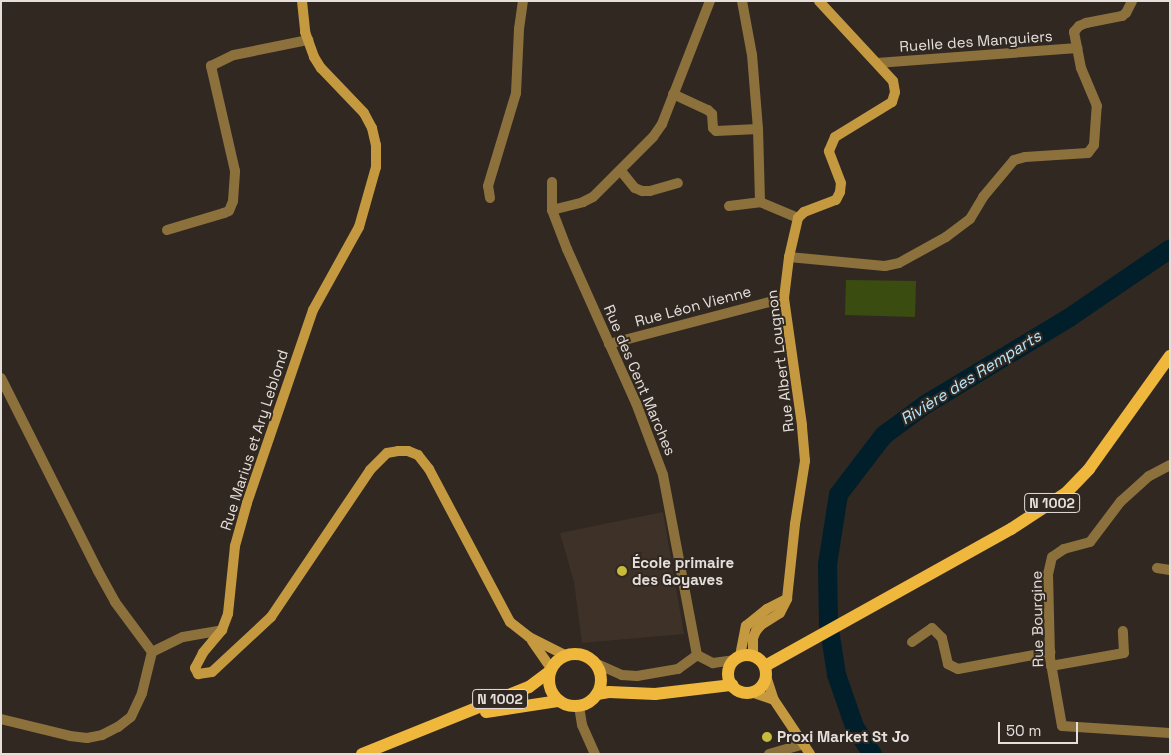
<!DOCTYPE html>
<html>
<head>
<meta charset="utf-8">
<style>
	body { margin:0 }
	#map { position:relative; width:1171px; height:755px; overflow:hidden; background:#312822; font-family:"Space Grotesk",sans-serif }
	div>[style] { position:absolute }
	.built>* { inset:0; background:#3e3127 }
	.green>* { inset:0; background:#3b4c11 }
	.river>* { height:19px; margin:-9.5px; padding:0 9.5px; transform-origin:9.5px; border-radius:9.5px; background:#001f2a }
	.street>* { height:10px; margin:-5px; padding:0 5px; transform-origin:5px; border-radius:5px; background:#8c713d }
	.secondary>* { height:10px; margin:-5px; padding:0 5px; transform-origin:5px; border-radius:5px; background:#c49940 }
	.primary>* { height:12px; margin:-6px; padding:0 6px; transform-origin:6px; border-radius:6px; background:#f0b73d }
	.primary>.ring { margin:-6px; padding:0; box-sizing:content-box; background:none; border:12px solid #f0b73d; border-radius:50% }
	.dots>* { width:14px; height:14px; translate:-50% -50%; box-sizing:border-box; border:2px solid #312822; border-radius:50% }
	span { translate:-50% -50%; white-space:nowrap; text-align:center; line-height:1.15; -webkit-text-stroke:4px #312822; paint-order:stroke }
	.shield-label span { padding:1px 4px; background:#312822; border:1px solid; border-radius:4px; -webkit-text-stroke-width:0 }
	.shield-label { font-size:14px; color:#e5dfdb; font-weight:700 }
	.street-label { font-size:15px; color:#e5dfdb }
	.poi-label { font-size:15px; color:#e5dfdb; font-weight:700 }
	.left { translate:0 -50%; text-align:left }
	.water-label { font-size:16px; color:#b6e6fa; font-style:italic }
	.frame { position:absolute; inset:0; border:2px solid #e5dfdb; pointer-events:none }
	.scale { position:absolute; left:998px; top:722px; width:80px; height:22px; box-sizing:border-box; border:2px solid #e5dfdb; border-top:0; padding-left:6px; font-size:15px; line-height:18px; white-space:nowrap; color:#e5dfdb; -webkit-text-stroke:4px #312822; paint-order:stroke }
</style>
</head>
<body>
<div id="map">
	<div class="built">
		<i style="clip-path:polygon(663px 512px,684px 634px,582px 643px,574px 582px,560px 533px)"></i>
	</div>
	<div class="green">
		<i style="clip-path:polygon(846px 280px,916px 281px,915px 317px,845px 315px)"></i>
	</div>
	<div class="river">
		<i style="left:872px;top:754px;width:33px;rotate:-123deg"></i>
		<i style="left:854px;top:726px;width:55px;rotate:-109.1deg"></i>
		<i style="left:836px;top:674px;width:52px;rotate:-98.9deg"></i>
		<i style="left:828px;top:623px;width:59px;rotate:-91deg"></i>
		<i style="left:827px;top:564px;width:71px;rotate:-81.1deg"></i>
		<i style="left:838px;top:494px;width:74px;rotate:-52.7deg"></i>
		<i style="left:883px;top:435px;width:52px;rotate:-36.4deg"></i>
		<i style="left:925px;top:404px;width:168px;rotate:-31.1deg"></i>
		<i style="left:1069px;top:317px;width:122px;rotate:-34.3deg"></i>
	</div>
	<div class="street">
		<i style="left:877px;top:63px;width:201px;rotate:-4.3deg"></i>
		<i style="left:673px;top:94px;width:38px;rotate:25deg"></i>
		<i style="left:708px;top:110px;width:6px;rotate:45deg"></i>
		<i style="left:712px;top:114px;width:14px;rotate:86deg"></i>
		<i style="left:713px;top:128px;width:4px;rotate:45deg"></i>
		<i style="left:716px;top:131px;width:42px;rotate:-2.7deg"></i>
		<i style="left:758px;top:129px;width:74px;rotate:-94.6deg"></i>
		<i style="left:752px;top:55px;width:55px;rotate:-100.5deg"></i>
		<i style="left:758px;top:129px;width:73px;rotate:88.4deg"></i>
		<i style="left:621px;top:171px;width:22px;rotate:51deg"></i>
		<i style="left:635px;top:188px;width:8px;rotate:23deg"></i>
		<i style="left:642px;top:191px;width:8px"></i>
		<i style="left:650px;top:191px;width:29px;rotate:-16deg"></i>
		<i style="left:552px;top:182px;width:28px;rotate:90deg"></i>
		<i style="left:552px;top:210px;width:42px;rotate:69deg"></i>
		<i style="left:567px;top:249px;width:169px;rotate:65.9deg"></i>
		<i style="left:636px;top:403px;width:77px;rotate:69.4deg"></i>
		<i style="left:663px;top:475px;width:183px;rotate:79.3deg"></i>
		<i style="left:490px;top:198px;width:12px;rotate:-99deg"></i>
		<i style="left:488px;top:186px;width:97px;rotate:-73.2deg"></i>
		<i style="left:516px;top:93px;width:64px;rotate:-87.3deg"></i>
		<i style="left:519px;top:29px;width:28px;rotate:-82deg"></i>
		<i style="left:729px;top:206px;width:31px;rotate:-7deg"></i>
		<i style="left:760px;top:202px;width:41px;rotate:22.8deg"></i>
		<i style="left:552px;top:210px;width:32px;rotate:-14deg"></i>
		<i style="left:583px;top:202px;width:11px;rotate:-27deg"></i>
		<i style="left:593px;top:197px;width:85px;rotate:-45deg"></i>
		<i style="left:653px;top:137px;width:16px;rotate:-55deg"></i>
		<i style="left:662px;top:124px;width:132px;rotate:-68.7deg"></i>
		<i style="left:167px;top:230px;width:59px;rotate:-16.6deg"></i>
		<i style="left:224px;top:213px;width:5px;rotate:-22deg"></i>
		<i style="left:229px;top:211px;width:11px;rotate:-68deg"></i>
		<i style="left:233px;top:201px;width:30px;rotate:-86deg"></i>
		<i style="left:235px;top:171px;width:108px;rotate:-102.9deg"></i>
		<i style="left:211px;top:66px;width:25px;rotate:-26deg"></i>
		<i style="left:234px;top:55px;width:76px;rotate:-11.5deg"></i>
		<i style="left:789px;top:257px;width:96px;rotate:5.4deg"></i>
		<i style="left:885px;top:266px;width:14px;rotate:-12deg"></i>
		<i style="left:899px;top:263px;width:54px;rotate:-29deg"></i>
		<i style="left:946px;top:237px;width:30px;rotate:-37deg"></i>
		<i style="left:970px;top:219px;width:26px;rotate:-59deg"></i>
		<i style="left:983px;top:197px;width:48px;rotate:-50deg"></i>
		<i style="left:1014px;top:160px;width:11px;rotate:-15deg"></i>
		<i style="left:1025px;top:157px;width:63px;rotate:-3.6deg"></i>
		<i style="left:1088px;top:153px;width:10px;rotate:-53deg"></i>
		<i style="left:1094px;top:145px;width:39px;rotate:-86deg"></i>
		<i style="left:1097px;top:106px;width:41px;rotate:-112.8deg"></i>
		<i style="left:1081px;top:68px;width:37px;rotate:-101deg"></i>
		<i style="left:1074px;top:32px;width:8px;rotate:-50deg"></i>
		<i style="left:1079px;top:26px;width:8px;rotate:-23deg"></i>
		<i style="left:1086px;top:23px;width:37px;rotate:-11deg"></i>
		<i style="left:1122px;top:16px;width:5px;rotate:-37deg"></i>
		<i style="left:1126px;top:13px;width:13px;rotate:-63deg"></i>
		<i style="left:609px;top:344px;width:181px;rotate:-14.7deg"></i>
		<i style="left:1px;top:378px;width:216px;rotate:63.3deg"></i>
		<i style="left:98px;top:571px;width:35px;rotate:61deg"></i>
		<i style="left:115px;top:602px;width:62px;rotate:53.5deg"></i>
		<i style="left:1170px;top:465px;width:24px;rotate:152deg"></i>
		<i style="left:1149px;top:476px;width:38px;rotate:138deg"></i>
		<i style="left:1121px;top:501px;width:51px;rotate:127.1deg"></i>
		<i style="left:1090px;top:542px;width:27px;rotate:165deg"></i>
		<i style="left:1064px;top:549px;width:14px;rotate:146deg"></i>
		<i style="left:1052px;top:557px;width:17px;rotate:103deg"></i>
		<i style="left:1048px;top:574px;width:84px;rotate:88.6deg"></i>
		<i style="left:1050px;top:658px;width:69px;rotate:80deg"></i>
		<i style="left:1062px;top:726px;width:108px;rotate:3.7deg"></i>
		<i style="left:1157px;top:568px;width:13px;rotate:9deg"></i>
		<i style="left:912px;top:642px;width:24px;rotate:-35deg"></i>
		<i style="left:932px;top:628px;width:14px;rotate:45deg"></i>
		<i style="left:942px;top:638px;width:27px;rotate:77deg"></i>
		<i style="left:948px;top:664px;width:11px;rotate:27deg"></i>
		<i style="left:958px;top:669px;width:94px;rotate:-10.5deg"></i>
		<i style="left:697px;top:655px;width:18px;rotate:27deg"></i>
		<i style="left:713px;top:663px;width:21px;rotate:-8deg"></i>
		<i style="left:595px;top:663px;width:30px;rotate:24deg"></i>
		<i style="left:622px;top:675px;width:15px;rotate:4deg"></i>
		<i style="left:637px;top:676px;width:42px;rotate:-9.7deg"></i>
		<i style="left:678px;top:669px;width:24px;rotate:-36deg"></i>
		<i style="left:1051px;top:666px;width:74px;rotate:-10.1deg"></i>
		<i style="left:1124px;top:653px;width:22px;rotate:-93deg"></i>
		<i style="left:579px;top:706px;width:19px;rotate:81deg"></i>
		<i style="left:582px;top:725px;width:32px;rotate:66deg"></i>
		<i style="left:1px;top:719px;width:71px;rotate:13.8deg"></i>
		<i style="left:70px;top:736px;width:17px;rotate:7deg"></i>
		<i style="left:87px;top:738px;width:15px;rotate:-11deg"></i>
		<i style="left:102px;top:735px;width:18px;rotate:-27deg"></i>
		<i style="left:118px;top:727px;width:16px;rotate:-38deg"></i>
		<i style="left:131px;top:717px;width:26px;rotate:-65deg"></i>
		<i style="left:142px;top:693px;width:42px;rotate:-76.3deg"></i>
		<i style="left:152px;top:652px;width:34px;rotate:-26deg"></i>
		<i style="left:183px;top:637px;width:40px;rotate:-10deg"></i>
		<i style="left:769px;top:754px;width:36px;rotate:-16deg"></i>
	</div>
	<div class="secondary">
		<i style="left:302px;top:1px;width:31px;rotate:84deg"></i>
		<i style="left:305px;top:32px;width:27px;rotate:70deg"></i>
		<i style="left:314px;top:57px;width:13px;rotate:58deg"></i>
		<i style="left:321px;top:68px;width:62px;rotate:46.3deg"></i>
		<i style="left:364px;top:113px;width:17px;rotate:62deg"></i>
		<i style="left:372px;top:128px;width:17px;rotate:77deg"></i>
		<i style="left:376px;top:145px;width:22px;rotate:90deg"></i>
		<i style="left:376px;top:167px;width:62px;rotate:105.8deg"></i>
		<i style="left:359px;top:227px;width:95px;rotate:119deg"></i>
		<i style="left:313px;top:310px;width:204px;rotate:108.9deg"></i>
		<i style="left:247px;top:503px;width:45px;rotate:105.6deg"></i>
		<i style="left:235px;top:546px;width:68px;rotate:95.9deg"></i>
		<i style="left:228px;top:614px;width:17px;rotate:111deg"></i>
		<i style="left:222px;top:630px;width:30px;rotate:130deg"></i>
		<i style="left:203px;top:653px;width:17px;rotate:118deg"></i>
		<i style="left:195px;top:668px;width:7px;rotate:63deg"></i>
		<i style="left:198px;top:674px;width:14px;rotate:-8deg"></i>
		<i style="left:212px;top:672px;width:81px;rotate:-43deg"></i>
		<i style="left:271px;top:617px;width:177px;rotate:-56deg"></i>
		<i style="left:370px;top:470px;width:24px;rotate:-45deg"></i>
		<i style="left:387px;top:453px;width:11px;rotate:-10deg"></i>
		<i style="left:398px;top:451px;width:10px"></i>
		<i style="left:408px;top:451px;width:11px;rotate:22deg"></i>
		<i style="left:418px;top:455px;width:18px;rotate:52deg"></i>
		<i style="left:429px;top:469px;width:173px;rotate:62.1deg"></i>
		<i style="left:510px;top:622px;width:24px;rotate:38deg"></i>
		<i style="left:529px;top:637px;width:40px;rotate:26.6deg"></i>
		<i style="left:532px;top:641px;width:33px;rotate:55deg"></i>
		<i style="left:740px;top:656px;width:31px;rotate:-79deg"></i>
		<i style="left:746px;top:626px;width:27px;rotate:-39deg"></i>
		<i style="left:767px;top:609px;width:22px;rotate:-27deg"></i>
		<i style="left:753px;top:656px;width:18px;rotate:-90deg"></i>
		<i style="left:753px;top:638px;width:8px;rotate:-67deg"></i>
		<i style="left:756px;top:631px;width:8px;rotate:-50deg"></i>
		<i style="left:761px;top:625px;width:22px;rotate:-32deg"></i>
		<i style="left:780px;top:613px;width:16px;rotate:-63deg"></i>
		<i style="left:787px;top:599px;width:75px;rotate:-83.9deg"></i>
		<i style="left:795px;top:524px;width:64px;rotate:-81deg"></i>
		<i style="left:805px;top:461px;width:36px;rotate:-95deg"></i>
		<i style="left:802px;top:425px;width:128px;rotate:-98.1deg"></i>
		<i style="left:784px;top:298px;width:41px;rotate:-83deg"></i>
		<i style="left:789px;top:257px;width:40px;rotate:-77deg"></i>
		<i style="left:798px;top:218px;width:8px;rotate:-45deg"></i>
		<i style="left:804px;top:212px;width:34px;rotate:-21deg"></i>
		<i style="left:836px;top:200px;width:9px;rotate:-63deg"></i>
		<i style="left:840px;top:192px;width:9px;rotate:-84deg"></i>
		<i style="left:841px;top:183px;width:34px;rotate:-111deg"></i>
		<i style="left:829px;top:151px;width:15px;rotate:-67deg"></i>
		<i style="left:835px;top:137px;width:67px;rotate:-31.6deg"></i>
		<i style="left:892px;top:102px;width:10px;rotate:-73deg"></i>
		<i style="left:895px;top:92px;width:11px;rotate:-100deg"></i>
		<i style="left:893px;top:81px;width:109px;rotate:-132.8deg"></i>
		<i style="left:766px;top:676px;width:25px;rotate:72deg"></i>
		<i style="left:774px;top:700px;width:65px;rotate:56.3deg"></i>
		<i style="left:751px;top:692px;width:24px;rotate:19deg"></i>
	</div>
	<div class="primary">
		<i class="ring" style="left:549px;top:654px;width:40px;height:40px"></i>
		<i class="ring" style="left:728px;top:655px;width:26px;height:26px"></i>
		<i style="left:765px;top:666px;width:282px;rotate:-29.1deg"></i>
		<i style="left:1011px;top:529px;width:66px;rotate:-33.2deg"></i>
		<i style="left:1066px;top:493px;width:33px;rotate:-46deg"></i>
		<i style="left:1089px;top:469px;width:139px;rotate:-54.4deg"></i>
		<i style="left:597px;top:694px;width:12px;rotate:-9deg"></i>
		<i style="left:609px;top:692px;width:46px;rotate:2.5deg"></i>
		<i style="left:655px;top:694px;width:78px;rotate:-6.7deg"></i>
		<i style="left:486px;top:712px;width:74px;rotate:-8.6deg"></i>
		<i style="left:362px;top:754px;width:180px;rotate:-21.9deg"></i>
		<i style="left:529px;top:687px;width:25px;rotate:-37deg"></i>
	</div>
	<div class="dots">
		<i style="left:622px;top:571px;background:#c7bb3c"></i>
		<i style="left:767px;top:737px;background:#c7bb3c"></i>
	</div>
	<div class="shield-label">
		<span style="left:1052px;top:503px">N 1002</span>
		<span style="left:500px;top:699px">N 1002</span>
	</div>
	<div class="street-label">
		<span style="left:976px;top:41px;rotate:-4deg">Ruelle des Manguiers</span>
		<span style="left:693px;top:306px;rotate:-15deg">Rue Léon Vienne</span>
		<span style="left:780px;top:361px;rotate:-97deg">Rue Albert Lougnon</span>
		<span style="left:640px;top:380px;rotate:67deg">Rue des Cent Marches</span>
		<span style="left:254px;top:440px;rotate:-72deg">Rue Marius et Ary Leblond</span>
		<span style="left:1037px;top:619px;rotate:-91deg">Rue Bourgine</span>
	</div>
	<div class="poi-label">
		<span class="left" style="left:632px;top:571px">École primaire<br>des Goyaves</span>
		<span class="left" style="left:777px;top:737px">Proxi Market St Jo</span>
	</div>
	<div class="water-label">
		<span style="left:971px;top:378px;rotate:-32deg">Rivière des Remparts</span>
	</div>
	<div class="frame"></div>
	<div class="scale">50 m</div>
</div>
</body>
</html>
